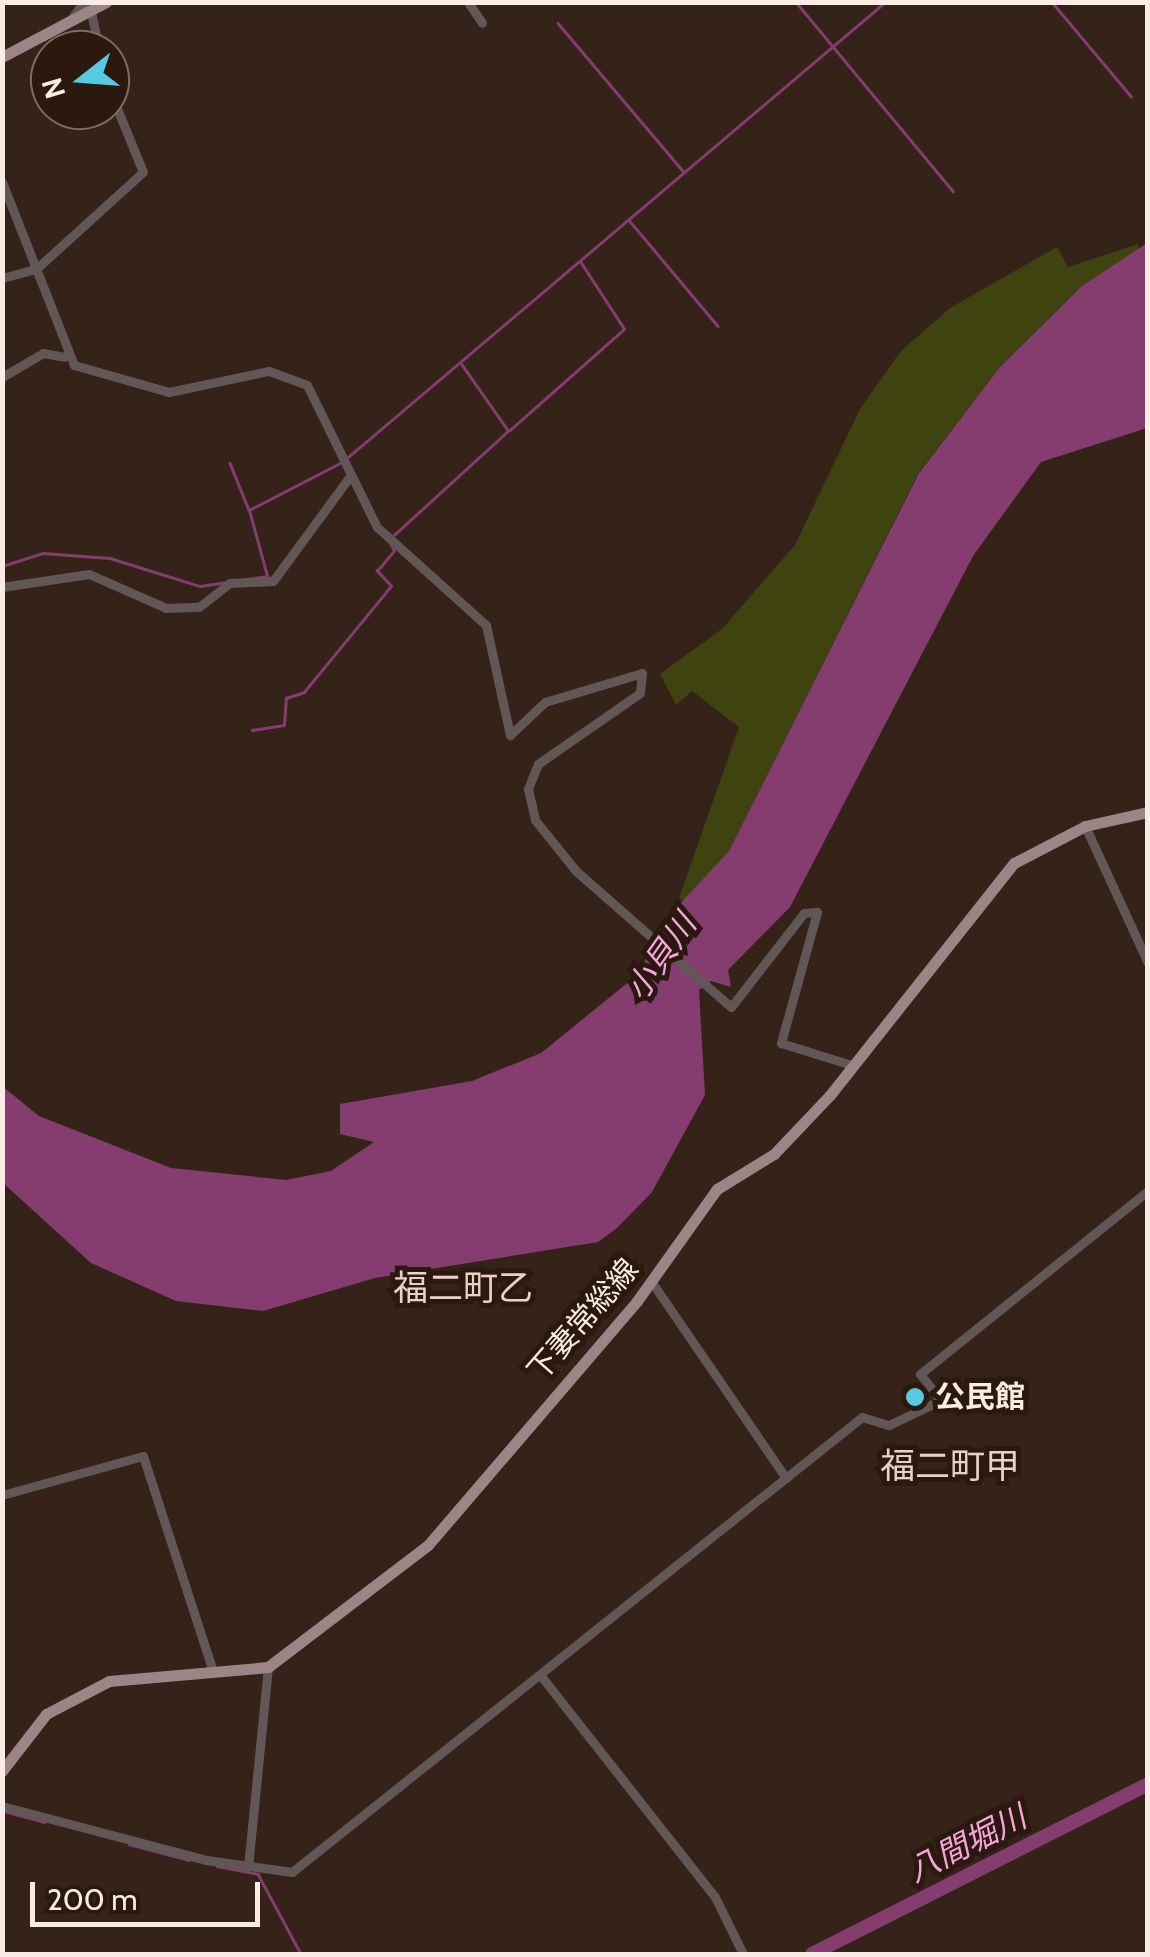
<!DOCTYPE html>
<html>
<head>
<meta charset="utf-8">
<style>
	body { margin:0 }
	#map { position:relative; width:1150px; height:1957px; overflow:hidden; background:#35231a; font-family:Cabin,"Noto Sans JP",sans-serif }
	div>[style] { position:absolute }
	.green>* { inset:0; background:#3e4310 }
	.water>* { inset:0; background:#843d6e }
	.stream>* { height:2.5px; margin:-1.25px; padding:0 1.25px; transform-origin:1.25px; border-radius:1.25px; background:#843d6e }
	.river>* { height:14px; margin:-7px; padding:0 7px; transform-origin:7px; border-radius:7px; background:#843d6e }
	.minor>* { height:9px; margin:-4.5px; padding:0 4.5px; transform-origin:4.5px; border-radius:4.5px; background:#625757 }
	.major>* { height:11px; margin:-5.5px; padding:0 5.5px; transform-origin:5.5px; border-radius:5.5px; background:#9b8586 }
	.dots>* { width:28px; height:28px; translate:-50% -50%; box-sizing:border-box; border:5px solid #2b1910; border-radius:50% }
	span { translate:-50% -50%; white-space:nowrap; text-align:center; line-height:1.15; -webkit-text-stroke:10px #2b1910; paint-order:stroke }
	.street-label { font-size:30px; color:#f8ece5 }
	.poi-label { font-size:30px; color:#f8ece5; font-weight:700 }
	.left { translate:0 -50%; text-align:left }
	.water-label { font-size:32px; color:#f6a5da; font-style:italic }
	.quarter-label { font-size:35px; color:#ead1c5 }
	.frame { position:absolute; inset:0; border:5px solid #f8ece5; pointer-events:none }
	.north { position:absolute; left:30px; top:30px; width:100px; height:100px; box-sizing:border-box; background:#2b1910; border:2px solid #7d6d65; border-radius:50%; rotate:253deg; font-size:28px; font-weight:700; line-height:40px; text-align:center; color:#f8ece5 }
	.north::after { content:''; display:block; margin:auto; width:35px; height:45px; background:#58c9e3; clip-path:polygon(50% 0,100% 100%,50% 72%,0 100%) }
	.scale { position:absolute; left:30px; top:1882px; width:230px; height:45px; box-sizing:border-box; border:5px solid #f8ece5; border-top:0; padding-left:12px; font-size:30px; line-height:35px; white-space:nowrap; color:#f8ece5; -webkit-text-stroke:8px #2b1910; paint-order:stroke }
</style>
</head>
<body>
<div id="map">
	<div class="green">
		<i style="clip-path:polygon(1138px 244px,1140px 255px,1082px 286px,1000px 367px,919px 472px,729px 851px,685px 902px,679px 898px,739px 727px,692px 691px,676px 705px,660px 674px,722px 629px,795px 545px,860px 409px,900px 352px,950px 308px,1057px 247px,1068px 267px)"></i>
	</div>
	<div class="water">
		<i style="clip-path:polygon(1147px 243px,1147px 428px,1041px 462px,973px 556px,790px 907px,728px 970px,731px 987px,711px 981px,699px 990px,705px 1095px,652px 1192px,617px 1228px,598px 1242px,375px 1278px,263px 1311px,176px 1301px,91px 1263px,3px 1183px,2px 1086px,39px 1116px,171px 1168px,286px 1180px,331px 1171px,374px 1142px,340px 1134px,340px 1104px,472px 1081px,541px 1053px,636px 976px,678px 906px,729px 851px,919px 473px,1000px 367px,1082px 286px)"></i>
	</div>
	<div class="stream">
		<i style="left:796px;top:2px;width:246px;rotate:50.3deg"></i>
		<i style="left:1052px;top:2px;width:123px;rotate:50deg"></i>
		<i style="left:558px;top:23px;width:194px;rotate:49.8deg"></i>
		<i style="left:629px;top:220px;width:138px;rotate:50deg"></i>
		<i style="left:510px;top:430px;width:152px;rotate:-41.5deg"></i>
		<i style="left:624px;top:329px;width:79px;rotate:-123.1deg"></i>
		<i style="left:347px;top:458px;width:705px;rotate:-40.28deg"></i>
		<i style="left:230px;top:463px;width:51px;rotate:68deg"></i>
		<i style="left:249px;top:510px;width:102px;rotate:-27.3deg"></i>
		<i style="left:394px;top:535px;width:154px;rotate:-42.4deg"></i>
		<i style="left:508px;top:431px;width:82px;rotate:-125deg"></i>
		<i style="left:2px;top:566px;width:43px;rotate:-17.6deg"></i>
		<i style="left:43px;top:553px;width:67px;rotate:4.3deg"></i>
		<i style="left:110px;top:558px;width:94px;rotate:17.3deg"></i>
		<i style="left:200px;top:586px;width:68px;rotate:-8.5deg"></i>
		<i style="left:267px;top:576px;width:68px;rotate:-105.3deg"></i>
		<i style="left:252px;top:730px;width:32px;rotate:-9deg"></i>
		<i style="left:284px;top:725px;width:27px;rotate:-86deg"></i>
		<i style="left:286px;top:698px;width:19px;rotate:-18deg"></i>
		<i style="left:304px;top:692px;width:137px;rotate:-50.6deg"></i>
		<i style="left:391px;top:586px;width:21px;rotate:-133deg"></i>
		<i style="left:377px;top:571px;width:26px;rotate:-50deg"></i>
		<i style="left:394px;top:551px;width:11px;rotate:-117deg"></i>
		<i style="left:4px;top:1811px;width:42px;rotate:15deg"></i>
		<i style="left:129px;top:1844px;width:62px;rotate:14.9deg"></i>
		<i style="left:217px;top:1866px;width:42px;rotate:11deg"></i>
		<i style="left:258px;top:1874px;width:91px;rotate:61.7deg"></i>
	</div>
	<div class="river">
		<i style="left:812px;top:1954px;width:377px;rotate:-26.8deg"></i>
	</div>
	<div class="minor">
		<i style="left:468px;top:2px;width:25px;rotate:56deg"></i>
		<i style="left:91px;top:12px;width:39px;rotate:78deg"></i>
		<i style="left:71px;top:19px;width:21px;rotate:-53deg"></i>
		<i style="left:2px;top:182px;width:197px;rotate:68.5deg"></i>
		<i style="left:74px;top:365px;width:99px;rotate:15.9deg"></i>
		<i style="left:169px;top:392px;width:102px;rotate:-11.9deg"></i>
		<i style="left:269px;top:371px;width:40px;rotate:20.2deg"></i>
		<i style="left:307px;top:385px;width:158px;rotate:63.8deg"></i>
		<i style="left:377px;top:527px;width:147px;rotate:42deg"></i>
		<i style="left:486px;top:625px;width:113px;rotate:77.7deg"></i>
		<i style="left:510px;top:735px;width:48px;rotate:-43.3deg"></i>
		<i style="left:545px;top:702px;width:101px;rotate:-16.6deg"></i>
		<i style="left:642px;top:673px;width:20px;rotate:96deg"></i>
		<i style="left:640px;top:693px;width:124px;rotate:145.2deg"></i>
		<i style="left:538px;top:764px;width:27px;rotate:112deg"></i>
		<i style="left:528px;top:789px;width:32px;rotate:77deg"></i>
		<i style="left:535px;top:820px;width:65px;rotate:51.2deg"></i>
		<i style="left:576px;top:871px;width:206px;rotate:41.3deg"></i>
		<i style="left:731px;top:1007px;width:119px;rotate:-52.2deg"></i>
		<i style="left:804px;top:913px;width:13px;rotate:-4deg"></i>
		<i style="left:817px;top:912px;width:136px;rotate:105.4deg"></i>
		<i style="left:781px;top:1043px;width:73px;rotate:17.4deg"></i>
		<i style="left:2px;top:278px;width:35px;rotate:-15deg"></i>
		<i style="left:36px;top:269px;width:144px;rotate:-42.2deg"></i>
		<i style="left:143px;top:172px;width:87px;rotate:-112.2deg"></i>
		<i style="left:2px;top:377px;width:48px;rotate:-30.3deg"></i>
		<i style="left:43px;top:353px;width:22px;rotate:10deg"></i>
		<i style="left:2px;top:587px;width:88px;rotate:-8.5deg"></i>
		<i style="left:89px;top:574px;width:84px;rotate:23.8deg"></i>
		<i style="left:166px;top:608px;width:33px;rotate:-2deg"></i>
		<i style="left:199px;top:607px;width:39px;rotate:-38deg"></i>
		<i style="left:230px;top:583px;width:43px;rotate:-2.7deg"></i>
		<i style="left:273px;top:581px;width:130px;rotate:-53.7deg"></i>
		<i style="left:1085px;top:826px;width:151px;rotate:65.3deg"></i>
		<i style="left:651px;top:1281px;width:239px;rotate:55.6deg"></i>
		<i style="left:2px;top:1495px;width:146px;rotate:-15.5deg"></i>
		<i style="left:143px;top:1456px;width:227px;rotate:72deg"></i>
		<i style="left:541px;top:1676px;width:281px;rotate:51.8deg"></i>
		<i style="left:715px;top:1897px;width:64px;rotate:63.8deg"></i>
		<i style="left:2px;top:1806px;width:211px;rotate:14.8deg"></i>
		<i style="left:206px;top:1860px;width:87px;rotate:7.9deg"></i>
		<i style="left:292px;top:1872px;width:729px;rotate:-38.6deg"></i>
		<i style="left:862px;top:1417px;width:28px;rotate:17deg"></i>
		<i style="left:889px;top:1425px;width:58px;rotate:-25.7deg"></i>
		<i style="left:941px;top:1400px;width:33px;rotate:-129deg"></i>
		<i style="left:920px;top:1374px;width:292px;rotate:-38.8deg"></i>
		<i style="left:248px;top:1867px;width:201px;rotate:-84.3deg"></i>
	</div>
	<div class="major">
		<i style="left:2px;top:57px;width:118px;rotate:-27.9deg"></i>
		<i style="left:2px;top:1771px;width:72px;rotate:-52.3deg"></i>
		<i style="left:46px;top:1714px;width:71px;rotate:-27.6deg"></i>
		<i style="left:109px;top:1681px;width:160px;rotate:-5deg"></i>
		<i style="left:268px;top:1667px;width:201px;rotate:-37.3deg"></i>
		<i style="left:428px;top:1545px;width:321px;rotate:-49.4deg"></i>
		<i style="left:637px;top:1301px;width:138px;rotate:-54.5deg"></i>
		<i style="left:717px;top:1189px;width:67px;rotate:-31.6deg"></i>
		<i style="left:774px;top:1154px;width:81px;rotate:-46.5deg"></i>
		<i style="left:830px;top:1095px;width:296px;rotate:-51.6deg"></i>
		<i style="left:1014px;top:863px;width:80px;rotate:-27.5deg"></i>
		<i style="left:1085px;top:826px;width:65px;rotate:-12.5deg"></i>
	</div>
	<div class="dots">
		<i style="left:915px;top:1397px;background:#58c9e3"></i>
	</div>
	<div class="street-label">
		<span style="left:583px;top:1320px;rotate:-49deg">下妻常総線</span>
	</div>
	<div class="poi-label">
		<span class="left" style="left:935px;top:1397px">公民館</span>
	</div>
	<div class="water-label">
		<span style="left:661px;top:957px;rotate:-55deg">小貝川</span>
		<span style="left:967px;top:1844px;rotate:-27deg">八間堀川</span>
	</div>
	<div class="quarter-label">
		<span style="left:463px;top:1288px">福二町乙</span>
		<span style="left:950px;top:1466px">福二町甲</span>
	</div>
	<div class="frame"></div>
	<div class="north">N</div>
	<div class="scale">200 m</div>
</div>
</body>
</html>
